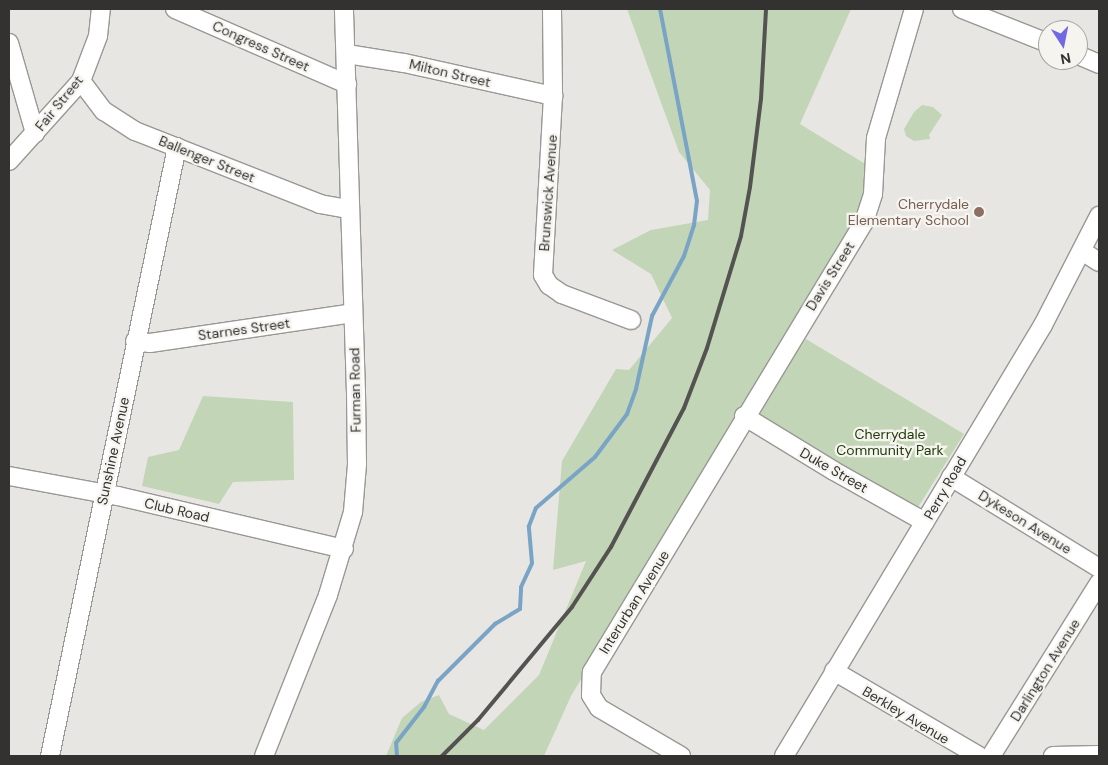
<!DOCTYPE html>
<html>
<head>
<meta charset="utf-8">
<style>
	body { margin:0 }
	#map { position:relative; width:1108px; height:765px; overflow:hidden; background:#e8e6e2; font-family:"DM Sans",sans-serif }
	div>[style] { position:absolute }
	.green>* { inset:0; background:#c2d6b7 }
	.stream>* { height:4px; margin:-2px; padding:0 2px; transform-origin:2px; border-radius:2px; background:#7aa4c5 }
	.roads { filter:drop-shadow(1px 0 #9a9894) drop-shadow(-1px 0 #9a9894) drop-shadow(0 1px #9a9894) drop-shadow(0 -1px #9a9894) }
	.minor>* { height:18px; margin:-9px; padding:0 9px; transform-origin:9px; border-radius:9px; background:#fff }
	.rail>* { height:4px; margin:-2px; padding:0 2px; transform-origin:2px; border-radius:2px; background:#555351 }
	.dots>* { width:14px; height:14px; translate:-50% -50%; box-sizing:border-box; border:2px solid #f6f4ef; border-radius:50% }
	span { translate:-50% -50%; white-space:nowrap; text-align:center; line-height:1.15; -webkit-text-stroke:4.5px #f6f4ef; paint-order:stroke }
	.street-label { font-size:14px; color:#333230 }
	.education-label { font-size:14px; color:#785e54 }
	.right { translate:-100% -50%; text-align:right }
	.park-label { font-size:14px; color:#223b0d }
	.frame { position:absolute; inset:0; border:10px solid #333230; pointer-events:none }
	.north { position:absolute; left:1038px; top:20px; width:50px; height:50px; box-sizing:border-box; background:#f6f4ef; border:1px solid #a8a6a3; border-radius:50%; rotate:169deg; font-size:14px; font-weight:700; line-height:20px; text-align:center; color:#333230 }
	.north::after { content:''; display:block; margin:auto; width:18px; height:22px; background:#7268e3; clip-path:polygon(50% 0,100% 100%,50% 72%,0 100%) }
</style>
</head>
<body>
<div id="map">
	<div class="green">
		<i style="clip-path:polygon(627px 9px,851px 9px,800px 124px,867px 165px,868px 185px,855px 220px,823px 279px,571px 696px,544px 756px,386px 756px,402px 718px,421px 702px,439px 695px,449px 714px,484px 730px,539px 675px,586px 561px,553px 570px,562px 461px,616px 369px,629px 370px,672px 318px,651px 274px,612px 250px,651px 230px,708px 220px,710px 190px,679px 152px)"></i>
		<i style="clip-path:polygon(922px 105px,933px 107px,942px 115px,929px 135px,930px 139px,914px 141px,906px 136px,904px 129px,914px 112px)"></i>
		<i style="clip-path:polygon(806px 339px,964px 434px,915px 512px,756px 412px)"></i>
		<i style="clip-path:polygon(203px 396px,293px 402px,294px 480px,233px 482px,219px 504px,142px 486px,148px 457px,179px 450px)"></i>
	</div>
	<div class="stream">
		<i style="left:397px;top:756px;width:13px;rotate:-94deg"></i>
		<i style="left:396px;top:743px;width:46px;rotate:-52.1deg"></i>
		<i style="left:424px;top:707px;width:30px;rotate:-62deg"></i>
		<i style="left:438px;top:681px;width:81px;rotate:-45deg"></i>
		<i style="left:495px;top:624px;width:29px;rotate:-31deg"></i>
		<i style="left:520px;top:609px;width:22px;rotate:-87deg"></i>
		<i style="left:521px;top:587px;width:26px;rotate:-65deg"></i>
		<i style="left:532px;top:563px;width:37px;rotate:-95deg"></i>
		<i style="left:529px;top:526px;width:19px;rotate:-69deg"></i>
		<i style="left:536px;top:508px;width:78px;rotate:-40.8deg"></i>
		<i style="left:595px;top:457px;width:54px;rotate:-53.3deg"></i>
		<i style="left:627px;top:414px;width:27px;rotate:-70deg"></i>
		<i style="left:636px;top:389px;width:75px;rotate:-77.6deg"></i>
		<i style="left:652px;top:316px;width:68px;rotate:-61.9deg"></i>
		<i style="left:684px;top:256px;width:33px;rotate:-72deg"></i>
		<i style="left:694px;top:225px;width:24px;rotate:-83deg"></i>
		<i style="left:697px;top:201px;width:196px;rotate:-100.9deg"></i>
	</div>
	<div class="roads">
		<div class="minor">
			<i style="left:175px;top:9px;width:188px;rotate:23.6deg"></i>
			<i style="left:552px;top:9px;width:87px;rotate:89.3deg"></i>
			<i style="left:553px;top:96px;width:179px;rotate:93.2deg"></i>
			<i style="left:543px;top:275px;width:12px;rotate:59deg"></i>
			<i style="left:549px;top:285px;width:16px;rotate:35deg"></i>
			<i style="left:562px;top:294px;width:74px;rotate:20.6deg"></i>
			<i style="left:962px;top:9px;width:92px;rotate:21.6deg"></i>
			<i style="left:9px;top:43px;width:94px;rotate:73.9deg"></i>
			<i style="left:347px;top:54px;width:58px;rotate:9deg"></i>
			<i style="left:404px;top:63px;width:153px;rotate:12.5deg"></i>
			<i style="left:1078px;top:55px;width:23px;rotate:23deg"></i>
			<i style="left:81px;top:81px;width:38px;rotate:53deg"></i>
			<i style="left:104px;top:111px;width:37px;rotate:33deg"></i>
			<i style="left:135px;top:131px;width:199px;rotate:21.5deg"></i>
			<i style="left:320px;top:204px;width:29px;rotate:10deg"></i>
			<i style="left:9px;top:161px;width:108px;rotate:-48deg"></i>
			<i style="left:81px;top:81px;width:48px;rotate:-69.3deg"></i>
			<i style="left:98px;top:36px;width:27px;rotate:-84deg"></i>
			<i style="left:1082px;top:251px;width:20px;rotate:33deg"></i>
			<i style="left:135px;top:341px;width:15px;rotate:8deg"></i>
			<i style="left:150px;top:343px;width:205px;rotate:-8.4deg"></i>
			<i style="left:744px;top:416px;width:105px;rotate:31.4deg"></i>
			<i style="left:834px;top:471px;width:104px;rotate:29.3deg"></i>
			<i style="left:9px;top:476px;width:111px;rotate:10.4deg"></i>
			<i style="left:118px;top:496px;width:232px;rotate:13.2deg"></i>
			<i style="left:951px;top:477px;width:174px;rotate:31.6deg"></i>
			<i style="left:834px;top:671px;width:168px;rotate:30.4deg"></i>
			<i style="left:50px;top:756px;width:622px;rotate:-78.22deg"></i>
			<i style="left:264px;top:756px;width:173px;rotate:-68.3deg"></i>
			<i style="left:328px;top:595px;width:87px;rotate:-73.2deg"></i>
			<i style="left:353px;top:512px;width:48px;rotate:-85.2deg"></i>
			<i style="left:357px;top:464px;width:71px;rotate:-90.8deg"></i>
			<i style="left:356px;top:393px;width:384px;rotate:-91.8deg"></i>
			<i style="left:681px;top:756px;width:95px;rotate:-149.7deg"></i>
			<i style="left:599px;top:708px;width:15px;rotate:-122deg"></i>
			<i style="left:591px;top:695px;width:23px;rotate:-88deg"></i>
			<i style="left:592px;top:672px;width:526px;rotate:-58.85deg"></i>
			<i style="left:864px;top:222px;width:29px;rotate:-72deg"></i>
			<i style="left:873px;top:194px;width:56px;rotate:-86.9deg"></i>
			<i style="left:876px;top:138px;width:134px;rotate:-73.6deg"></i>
			<i style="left:784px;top:756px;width:503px;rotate:-59deg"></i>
			<i style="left:1043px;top:325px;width:123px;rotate:-62.8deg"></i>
			<i style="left:991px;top:756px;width:204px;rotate:-58deg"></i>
			<i style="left:1053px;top:756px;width:46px;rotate:-1.2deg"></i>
		</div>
	</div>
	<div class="rail">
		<i style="left:442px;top:756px;width:51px;rotate:-45deg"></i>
		<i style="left:478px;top:720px;width:147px;rotate:-50.2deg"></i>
		<i style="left:572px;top:607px;width:72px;rotate:-57deg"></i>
		<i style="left:611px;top:547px;width:157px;rotate:-62.3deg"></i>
		<i style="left:684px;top:408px;width:64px;rotate:-69deg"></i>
		<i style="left:707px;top:348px;width:117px;rotate:-73.1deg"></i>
		<i style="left:741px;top:236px;width:50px;rotate:-79.6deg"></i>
		<i style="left:750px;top:187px;width:89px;rotate:-82.9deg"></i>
		<i style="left:761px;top:99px;width:90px;rotate:-86.8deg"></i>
	</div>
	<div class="dots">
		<i style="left:979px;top:212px;background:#8d6e63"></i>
	</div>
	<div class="street-label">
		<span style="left:261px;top:46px;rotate:24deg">Congress Street</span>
		<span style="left:450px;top:73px;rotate:13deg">Milton Street</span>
		<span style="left:59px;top:103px;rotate:-51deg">Fair Street</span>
		<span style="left:207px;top:159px;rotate:22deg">Ballenger Street</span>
		<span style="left:548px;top:193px;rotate:-86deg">Brunswick Avenue</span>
		<span style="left:830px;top:276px;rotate:-58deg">Davis Street</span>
		<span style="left:244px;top:329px;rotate:-8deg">Starnes Street</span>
		<span style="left:355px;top:390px;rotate:-91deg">Furman Road</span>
		<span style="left:113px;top:451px;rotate:-78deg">Sunshine Avenue</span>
		<span style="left:834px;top:470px;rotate:30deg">Duke Street</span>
		<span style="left:945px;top:488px;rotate:-60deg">Perry Road</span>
		<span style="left:177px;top:510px;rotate:13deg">Club Road</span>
		<span style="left:1025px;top:522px;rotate:32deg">Dykeson Avenue</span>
		<span style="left:634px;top:602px;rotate:-58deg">Interurban Avenue</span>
		<span style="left:1045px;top:670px;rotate:-58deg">Darlington Avenue</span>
		<span style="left:906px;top:715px;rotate:31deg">Berkley Avenue</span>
	</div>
	<div class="education-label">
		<span class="right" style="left:969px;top:212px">Cherrydale<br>Elementary School</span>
	</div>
	<div class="park-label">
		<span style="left:890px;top:442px">Cherrydale<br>Community Park</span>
	</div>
	<div class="frame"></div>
	<div class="north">N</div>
</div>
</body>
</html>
